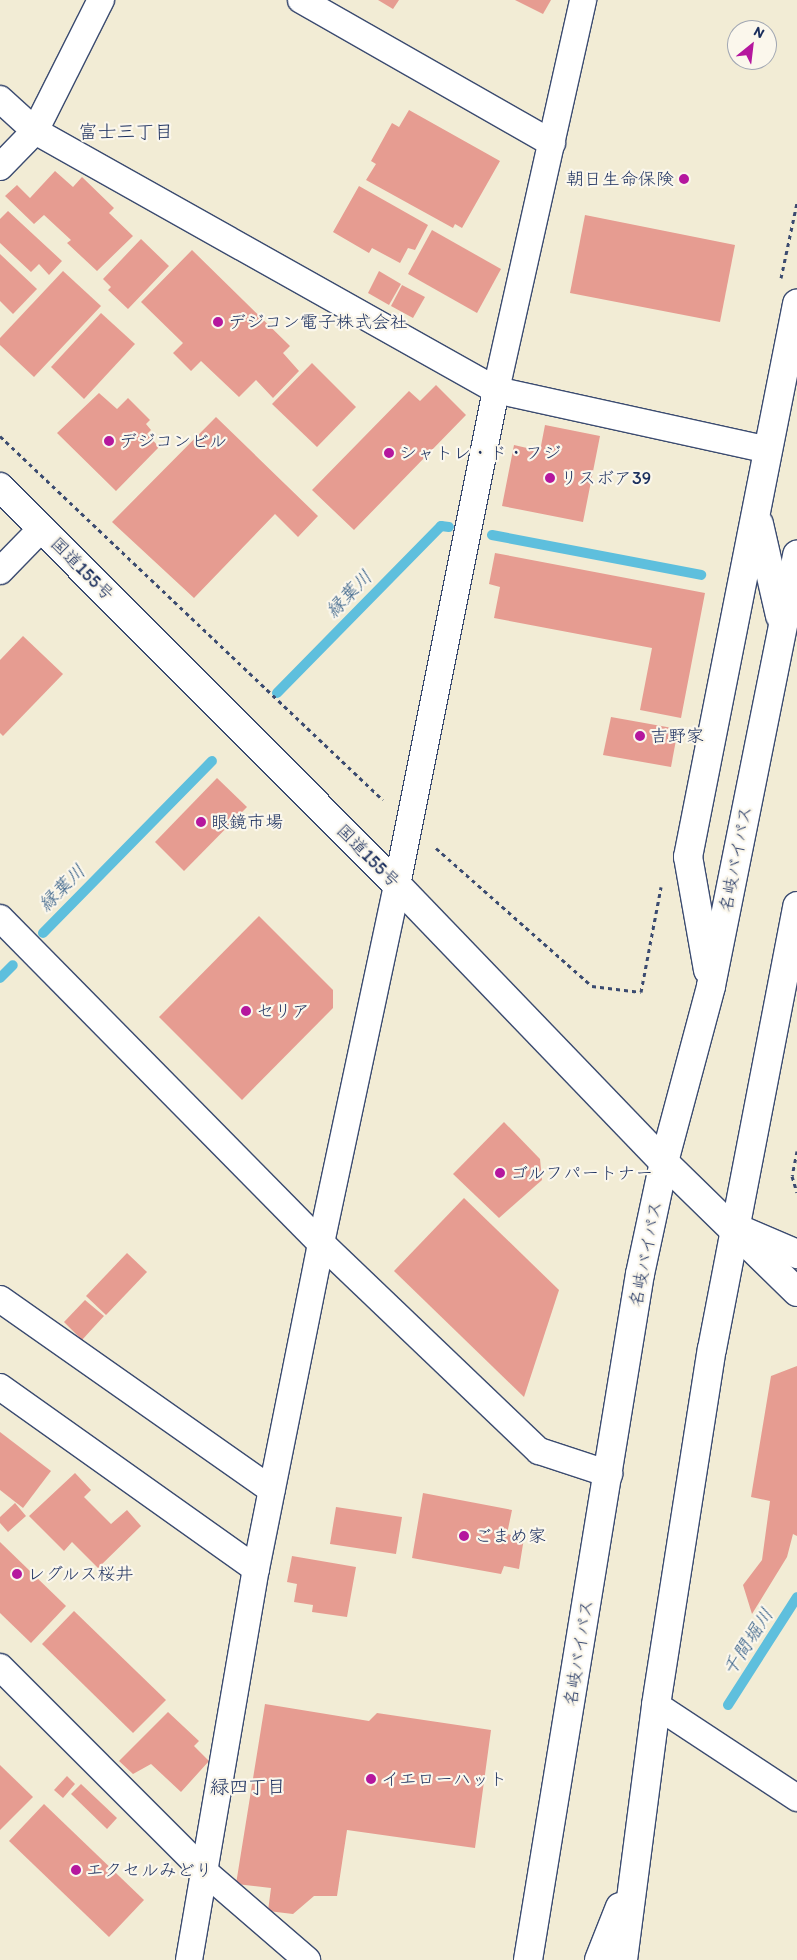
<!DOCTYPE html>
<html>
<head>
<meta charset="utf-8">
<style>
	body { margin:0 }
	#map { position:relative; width:797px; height:1960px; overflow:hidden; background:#f2ecd5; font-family:Itim,"Klee One",sans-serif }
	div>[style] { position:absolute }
	.stream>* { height:10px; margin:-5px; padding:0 5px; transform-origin:5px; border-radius:5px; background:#5ebfdd }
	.building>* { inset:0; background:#e69c91 }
	.path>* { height:3px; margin-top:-1.5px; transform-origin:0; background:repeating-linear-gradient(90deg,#3b4b70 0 4px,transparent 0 8px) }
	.roads { filter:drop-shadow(1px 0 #3b4b70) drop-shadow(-1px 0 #3b4b70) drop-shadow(0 1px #3b4b70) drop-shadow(0 -1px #3b4b70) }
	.street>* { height:26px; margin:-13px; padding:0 13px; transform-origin:13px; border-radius:13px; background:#fff }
	.highway>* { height:28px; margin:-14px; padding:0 14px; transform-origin:14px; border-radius:14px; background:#fff }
	.dots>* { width:14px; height:14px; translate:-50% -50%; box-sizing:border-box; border:2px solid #fbf7ec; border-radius:50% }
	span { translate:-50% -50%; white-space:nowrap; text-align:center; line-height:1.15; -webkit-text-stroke:4.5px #fbf7ec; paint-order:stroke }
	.poi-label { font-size:18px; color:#1b2f5e }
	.right { translate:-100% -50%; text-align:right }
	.left { translate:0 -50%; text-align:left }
	.street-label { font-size:18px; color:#1b2f5e }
	.neighbourhood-label { font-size:19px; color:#1b2f5e }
	.water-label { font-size:19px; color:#2f5a84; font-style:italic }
	.north { position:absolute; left:727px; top:20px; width:50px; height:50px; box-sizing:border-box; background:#fbf7ec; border:1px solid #a1a7b3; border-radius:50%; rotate:29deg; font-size:14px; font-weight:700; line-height:20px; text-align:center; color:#1b2f5e }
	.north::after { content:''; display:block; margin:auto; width:18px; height:22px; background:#b5179e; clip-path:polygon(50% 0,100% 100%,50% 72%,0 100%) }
</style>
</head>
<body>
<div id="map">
	<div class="stream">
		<i style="left:492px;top:535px;width:213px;rotate:10.8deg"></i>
		<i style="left:277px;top:693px;width:234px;rotate:-45.5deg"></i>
		<i style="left:441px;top:526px;width:8px;rotate:7deg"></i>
		<i style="left:43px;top:933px;width:241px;rotate:-45.5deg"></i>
		<i style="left:0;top:978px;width:18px;rotate:-45deg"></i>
		<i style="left:728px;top:1705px;width:128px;rotate:-57.4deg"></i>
	</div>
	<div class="building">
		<i style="clip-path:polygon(378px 0,399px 0,393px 9px)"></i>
		<i style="clip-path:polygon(515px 0,551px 0,543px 14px)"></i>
		<i style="clip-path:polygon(409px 110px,500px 161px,462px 228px,455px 224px,453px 228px,366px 180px,376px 164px,371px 161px,392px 123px,399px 127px)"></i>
		<i style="clip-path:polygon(55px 171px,73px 187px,82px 177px,114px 208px,109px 213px,133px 236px,97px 271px,67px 243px,71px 240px,44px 215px,34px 224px,5px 196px,17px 185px,30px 198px)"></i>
		<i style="clip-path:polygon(359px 186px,428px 225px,415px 250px,408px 248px,400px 263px,372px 248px,369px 253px,333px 232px)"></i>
		<i style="clip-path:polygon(8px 211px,62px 261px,49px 275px,39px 264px,31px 272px,0 243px,0 219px)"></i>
		<i style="clip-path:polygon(585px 215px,735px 245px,720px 322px,570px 293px)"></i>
		<i style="clip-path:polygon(432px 230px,501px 269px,477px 313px,408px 274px)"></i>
		<i style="clip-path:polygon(141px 239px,169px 266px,128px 309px,108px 290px,111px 287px,103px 279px)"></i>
		<i style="clip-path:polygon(192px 250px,290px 346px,283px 353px,299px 371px,273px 398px,256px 380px,239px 397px,201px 361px,191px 371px,173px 353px,183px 343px,141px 302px)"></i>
		<i style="clip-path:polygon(0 254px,37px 289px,13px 314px,0 301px)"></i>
		<i style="clip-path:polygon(63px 271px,101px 306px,34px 377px,0 345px,0 338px)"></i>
		<i style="clip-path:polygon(379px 271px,401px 284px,389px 305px,368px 293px)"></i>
		<i style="clip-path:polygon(402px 285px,425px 297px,413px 318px,391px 306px)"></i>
		<i style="clip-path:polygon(101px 313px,135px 344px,84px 399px,51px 367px)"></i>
		<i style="clip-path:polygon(312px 363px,356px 407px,317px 447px,272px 404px)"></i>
		<i style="clip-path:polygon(436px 385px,466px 415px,354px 530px,312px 490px,409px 391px,420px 401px)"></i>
		<i style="clip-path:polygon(99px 393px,117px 409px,128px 398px,150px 420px,146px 424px,151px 430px,147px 434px,159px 447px,116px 491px,57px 433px)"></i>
		<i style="clip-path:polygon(216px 417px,318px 516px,298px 537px,275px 514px,194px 598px,112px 522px)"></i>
		<i style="clip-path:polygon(545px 425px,600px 436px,583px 522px,502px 506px,514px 445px,540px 451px)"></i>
		<i style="clip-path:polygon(495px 553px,705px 593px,681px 718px,640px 710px,652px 648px,494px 618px,500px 587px,489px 584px)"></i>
		<i style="clip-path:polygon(23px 636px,63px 674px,3px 736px,0 733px,0 660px)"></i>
		<i style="clip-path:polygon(611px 717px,678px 729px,671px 767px,603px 755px)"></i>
		<i style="clip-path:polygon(217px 778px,247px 807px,184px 871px,155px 842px)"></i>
		<i style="clip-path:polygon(259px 916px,333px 990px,333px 1008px,242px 1100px,159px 1017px)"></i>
		<i style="clip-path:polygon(504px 1122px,540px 1159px,542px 1180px,499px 1218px,453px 1174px)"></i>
		<i style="clip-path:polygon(464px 1198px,559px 1290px,524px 1397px,394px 1271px)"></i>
		<i style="clip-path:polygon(127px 1253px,147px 1272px,106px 1315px,86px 1296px)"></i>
		<i style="clip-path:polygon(85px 1300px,104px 1316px,82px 1340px,64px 1322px)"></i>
		<i style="clip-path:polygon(797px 1366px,797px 1536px,793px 1534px,787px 1557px,752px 1614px,743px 1585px,762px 1560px,770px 1501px,751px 1497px,771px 1376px)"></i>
		<i style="clip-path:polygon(0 1432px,51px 1471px,23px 1508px,0 1490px)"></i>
		<i style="clip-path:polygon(75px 1473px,91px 1490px,84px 1497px,111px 1524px,127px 1510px,141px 1526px,98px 1568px,72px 1542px,64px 1551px,29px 1516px)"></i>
		<i style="clip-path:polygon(423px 1493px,512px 1510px,507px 1534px,524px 1538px,519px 1569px,504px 1566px,501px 1574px,412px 1558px)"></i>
		<i style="clip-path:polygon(15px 1503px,26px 1516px,8px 1532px,0 1523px,0 1517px)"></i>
		<i style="clip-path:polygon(336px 1507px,402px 1517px,396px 1554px,330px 1544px)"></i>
		<i style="clip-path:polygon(0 1542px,66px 1606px,31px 1643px,0 1613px)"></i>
		<i style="clip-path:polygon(292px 1556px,356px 1567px,347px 1617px,312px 1612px,313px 1605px,294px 1602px,297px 1584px,287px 1582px)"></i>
		<i style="clip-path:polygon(74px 1611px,166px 1700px,133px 1733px,42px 1644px)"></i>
		<i style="clip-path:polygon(265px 1704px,369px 1721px,377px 1713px,491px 1730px,475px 1848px,347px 1830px,337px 1896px,314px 1896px,293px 1914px,268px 1911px,271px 1888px,236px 1884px)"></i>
		<i style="clip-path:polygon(168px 1712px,199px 1741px,194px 1746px,209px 1761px,181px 1792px,151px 1764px,133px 1774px,119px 1761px)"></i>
		<i style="clip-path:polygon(0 1765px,33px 1797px,0 1830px)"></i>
		<i style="clip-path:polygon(67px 1776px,75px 1784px,63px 1798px,54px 1790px)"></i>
		<i style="clip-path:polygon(81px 1784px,117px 1818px,107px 1829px,71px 1794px)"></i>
		<i style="clip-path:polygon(44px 1804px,144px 1900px,109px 1937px,9px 1841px)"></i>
	</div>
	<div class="path">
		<i style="left:781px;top:278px;width:77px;rotate:-78deg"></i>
		<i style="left:0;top:436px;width:528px;rotate:43.54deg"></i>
		<i style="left:436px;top:848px;width:208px;rotate:41.5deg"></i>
		<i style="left:592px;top:986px;width:49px;rotate:7deg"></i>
		<i style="left:641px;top:992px;width:107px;rotate:-79.2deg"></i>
		<i style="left:797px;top:1151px;width:25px;rotate:101deg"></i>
		<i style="left:792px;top:1176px;width:17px;rotate:73deg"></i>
	</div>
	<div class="roads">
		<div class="street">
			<i style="left:301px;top:0;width:289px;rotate:29.7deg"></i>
			<i style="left:0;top:99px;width:47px;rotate:42.4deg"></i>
			<i style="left:35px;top:131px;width:529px;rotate:29.33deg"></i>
			<i style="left:496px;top:390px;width:279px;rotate:12.4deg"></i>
			<i style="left:0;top:167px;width:50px;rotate:-45.8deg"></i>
			<i style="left:35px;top:131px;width:147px;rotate:-63.3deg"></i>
			<i style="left:0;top:571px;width:60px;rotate:-45.7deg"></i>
			<i style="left:0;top:918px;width:457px;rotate:45.4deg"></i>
			<i style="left:321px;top:1243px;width:301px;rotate:43.7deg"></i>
			<i style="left:539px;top:1451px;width:74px;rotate:18.2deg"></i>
			<i style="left:0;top:1299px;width:332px;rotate:35.1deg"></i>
			<i style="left:0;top:1387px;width:314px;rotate:35.4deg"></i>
			<i style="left:0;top:1667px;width:290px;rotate:45deg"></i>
			<i style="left:205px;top:1872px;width:135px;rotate:40.8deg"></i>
			<i style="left:656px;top:1705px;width:169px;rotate:33.4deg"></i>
			<i style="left:189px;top:1960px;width:397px;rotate:-80.3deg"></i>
			<i style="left:256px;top:1569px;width:332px;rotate:-78.7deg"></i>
			<i style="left:321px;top:1243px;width:366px;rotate:-78deg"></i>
			<i style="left:397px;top:885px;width:505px;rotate:-78.69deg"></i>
			<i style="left:496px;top:390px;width:400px;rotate:-77.4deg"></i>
		</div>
		<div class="highway">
			<i style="left:0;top:487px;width:562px;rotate:45.07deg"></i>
			<i style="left:397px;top:885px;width:385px;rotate:46.1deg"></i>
			<i style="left:664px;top:1162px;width:186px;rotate:44.3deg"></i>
			<i style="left:759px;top:524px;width:94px;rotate:77.1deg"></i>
			<i style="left:708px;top:970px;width:115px;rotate:-100deg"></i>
			<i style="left:688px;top:857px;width:564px;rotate:-78.85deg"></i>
			<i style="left:746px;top:1232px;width:56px;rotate:23.3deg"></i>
			<i style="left:528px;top:1960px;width:695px;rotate:-80.73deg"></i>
			<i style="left:640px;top:1274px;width:115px;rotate:-77.9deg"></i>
			<i style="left:664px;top:1162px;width:182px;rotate:-75deg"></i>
			<i style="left:711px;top:986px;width:440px;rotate:-78.7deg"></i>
			<i style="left:599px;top:1960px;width:57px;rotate:-68.4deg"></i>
			<i style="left:623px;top:1960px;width:257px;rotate:-82.6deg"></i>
			<i style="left:656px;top:1705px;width:360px;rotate:-81.1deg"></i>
			<i style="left:712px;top:1349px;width:451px;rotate:-79.1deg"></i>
		</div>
	</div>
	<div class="dots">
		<i style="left:684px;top:179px;background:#b5179e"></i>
		<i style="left:218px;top:322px;background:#b5179e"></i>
		<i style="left:109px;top:441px;background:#b5179e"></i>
		<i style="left:389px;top:453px;background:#b5179e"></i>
		<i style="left:550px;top:478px;background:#b5179e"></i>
		<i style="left:640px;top:736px;background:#b5179e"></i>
		<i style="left:201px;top:822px;background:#b5179e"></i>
		<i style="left:246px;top:1011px;background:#b5179e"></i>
		<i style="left:500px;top:1173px;background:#b5179e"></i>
		<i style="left:464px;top:1536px;background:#b5179e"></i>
		<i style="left:17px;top:1574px;background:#b5179e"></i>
		<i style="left:371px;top:1779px;background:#b5179e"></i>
		<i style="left:76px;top:1870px;background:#b5179e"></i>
	</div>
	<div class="poi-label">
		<span class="right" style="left:674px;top:179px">朝日生命保険</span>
		<span class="left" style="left:228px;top:322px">デジコン電子株式会社</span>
		<span class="left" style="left:119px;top:441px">デジコンビル</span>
		<span class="left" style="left:399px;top:453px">シャトレ・ド・フジ</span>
		<span class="left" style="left:560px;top:478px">リスボア39</span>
		<span class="left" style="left:650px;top:736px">吉野家</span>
		<span class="left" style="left:211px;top:822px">眼鏡市場</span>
		<span class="left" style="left:256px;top:1011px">セリア</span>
		<span class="left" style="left:510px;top:1173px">ゴルフパートナー</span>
		<span class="left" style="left:474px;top:1536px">ごまめ家</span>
		<span class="left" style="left:27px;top:1574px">レグルス桜井</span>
		<span class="left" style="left:381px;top:1779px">イエローハット</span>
		<span class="left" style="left:86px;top:1870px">エクセルみどり</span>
	</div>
	<div class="street-label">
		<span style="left:82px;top:569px;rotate:45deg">国道155号</span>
		<span style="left:368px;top:856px;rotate:45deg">国道155号</span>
		<span style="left:736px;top:859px;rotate:-79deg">名岐バイパス</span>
		<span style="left:646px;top:1254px;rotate:-79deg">名岐バイパス</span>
		<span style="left:579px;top:1653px;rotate:-81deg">名岐バイパス</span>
	</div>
	<div class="neighbourhood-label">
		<span style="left:126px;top:132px">富士三丁目</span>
		<span style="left:248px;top:1787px">緑四丁目</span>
	</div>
	<div class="water-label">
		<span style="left:349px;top:594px;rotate:-46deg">縁葉川</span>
		<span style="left:62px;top:888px;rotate:-45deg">縁葉川</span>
		<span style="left:748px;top:1642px;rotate:-57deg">千間堀川</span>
	</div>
	<div class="north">N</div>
</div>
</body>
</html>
